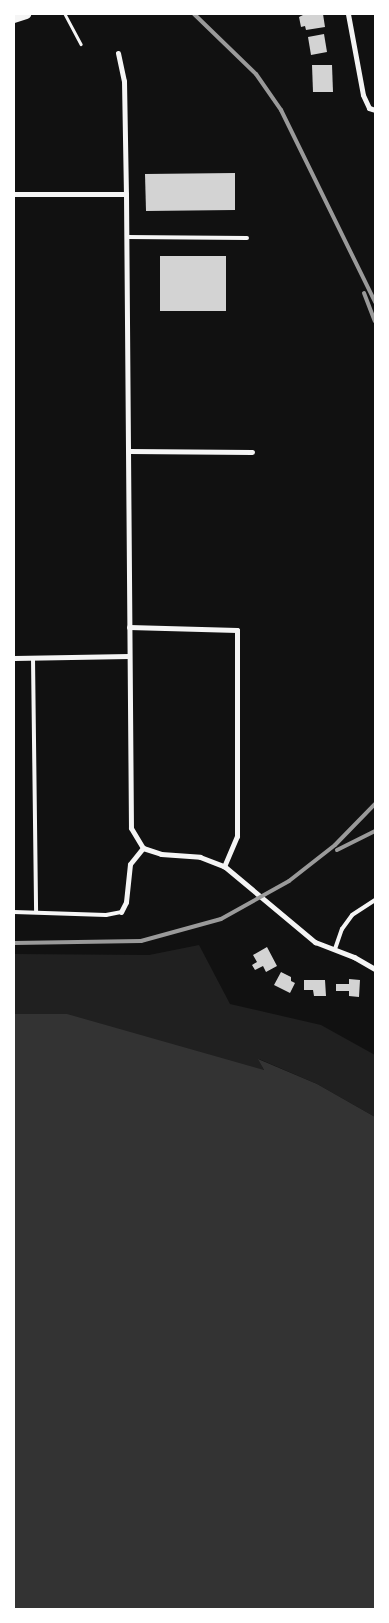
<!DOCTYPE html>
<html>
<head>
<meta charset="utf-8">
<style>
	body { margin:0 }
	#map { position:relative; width:389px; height:1623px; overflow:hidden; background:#111; font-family:Cabin,sans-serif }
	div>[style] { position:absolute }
	.green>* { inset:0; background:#202020 }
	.water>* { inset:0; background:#333 }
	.building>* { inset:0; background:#d3d3d3 }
	.path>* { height:2.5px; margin:-1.25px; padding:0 1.25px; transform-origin:1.25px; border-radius:1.25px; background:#f5f5f5 }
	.service>* { height:4px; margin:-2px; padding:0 2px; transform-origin:2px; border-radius:2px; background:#f5f5f5 }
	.minor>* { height:5px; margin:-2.5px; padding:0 2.5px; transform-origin:2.5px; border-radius:2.5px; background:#f5f5f5 }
	.secondary>* { height:10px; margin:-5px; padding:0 5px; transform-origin:5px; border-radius:5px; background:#f5f5f5 }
	.rail>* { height:4px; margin:-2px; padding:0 2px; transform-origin:2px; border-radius:2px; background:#9a9a9a }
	span { translate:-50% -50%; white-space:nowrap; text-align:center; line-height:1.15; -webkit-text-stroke:4px #fff; paint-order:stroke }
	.frame { position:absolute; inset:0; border:15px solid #fff; pointer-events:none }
</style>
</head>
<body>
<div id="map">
	<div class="green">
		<i style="clip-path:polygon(199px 945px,230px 1004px,321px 1025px,375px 1055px,375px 1117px,317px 1084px,259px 1059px,264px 1071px,14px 1014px,14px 954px,149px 955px)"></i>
	</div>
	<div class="water">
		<i style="clip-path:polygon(14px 1014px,67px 1014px,264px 1070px,258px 1059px,317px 1084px,375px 1117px,375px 1609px,14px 1609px)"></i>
	</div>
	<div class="building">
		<i style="clip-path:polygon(305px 14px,323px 14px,325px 27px,306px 30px,305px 26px,301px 27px,299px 17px)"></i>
		<i style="clip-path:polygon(324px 34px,327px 52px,311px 55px,308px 37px)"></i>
		<i style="clip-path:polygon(312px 65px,332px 65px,333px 92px,313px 92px)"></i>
		<i style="clip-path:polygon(235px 173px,235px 210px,146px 211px,145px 174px)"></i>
		<i style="clip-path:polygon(160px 256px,226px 256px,226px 311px,160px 311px)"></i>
		<i style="clip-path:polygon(267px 947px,277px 966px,266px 972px,263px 966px,255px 970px,252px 965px,257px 962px,253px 955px)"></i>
		<i style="clip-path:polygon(281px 972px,291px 977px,291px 981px,295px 983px,290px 993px,274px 985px)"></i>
		<i style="clip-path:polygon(349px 979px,360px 980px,359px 997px,349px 996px,349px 991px,336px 991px,336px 984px,349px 984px)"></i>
		<i style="clip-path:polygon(304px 980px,325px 980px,326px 996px,314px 996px,313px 990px,304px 990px)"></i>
	</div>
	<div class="path">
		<i style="left:65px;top:14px;width:34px;rotate:62deg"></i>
	</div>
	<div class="service">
		<i style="left:127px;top:237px;width:120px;rotate:0.5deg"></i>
		<i style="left:33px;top:658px;width:253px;rotate:89.3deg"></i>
		<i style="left:14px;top:912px;width:92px;rotate:1.9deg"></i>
		<i style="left:106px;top:915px;width:15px;rotate:-11deg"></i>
		<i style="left:335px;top:949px;width:21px;rotate:-71deg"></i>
		<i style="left:342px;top:929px;width:17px;rotate:-54deg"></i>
		<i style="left:352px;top:915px;width:27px;rotate:-33deg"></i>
	</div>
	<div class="minor">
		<i style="left:348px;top:14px;width:82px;rotate:79.5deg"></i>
		<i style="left:363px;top:95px;width:14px;rotate:65deg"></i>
		<i style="left:369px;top:108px;width:6px;rotate:18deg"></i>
		<i style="left:118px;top:53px;width:29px;rotate:78deg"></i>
		<i style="left:124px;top:81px;width:113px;rotate:89deg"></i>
		<i style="left:126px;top:194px;width:634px;rotate:89.55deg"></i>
		<i style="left:131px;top:828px;width:23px;rotate:59deg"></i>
		<i style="left:14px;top:194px;width:112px"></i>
		<i style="left:129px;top:451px;width:123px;rotate:0.5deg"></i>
		<i style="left:129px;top:627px;width:108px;rotate:1.6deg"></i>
		<i style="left:237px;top:630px;width:206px;rotate:90deg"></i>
		<i style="left:237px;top:836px;width:33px;rotate:113deg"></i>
		<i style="left:14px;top:658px;width:115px;rotate:-1deg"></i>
		<i style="left:143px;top:848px;width:19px;rotate:18deg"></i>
		<i style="left:161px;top:854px;width:39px;rotate:4deg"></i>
		<i style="left:200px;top:857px;width:26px;rotate:21deg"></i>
		<i style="left:224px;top:866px;width:119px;rotate:39.9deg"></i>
		<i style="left:315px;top:942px;width:42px;rotate:21deg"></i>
		<i style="left:354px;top:957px;width:24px;rotate:30deg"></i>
		<i style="left:121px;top:912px;width:11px;rotate:-63deg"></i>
		<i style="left:126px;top:902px;width:38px;rotate:-84deg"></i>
		<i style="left:130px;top:864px;width:21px;rotate:-51deg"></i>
	</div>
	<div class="secondary">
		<i style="left:14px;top:18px;width:13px;rotate:-18deg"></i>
	</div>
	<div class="rail">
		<i style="left:194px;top:14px;width:86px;rotate:44.1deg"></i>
		<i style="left:256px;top:74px;width:44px;rotate:55.2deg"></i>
		<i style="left:281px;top:110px;width:214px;rotate:63.9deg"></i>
		<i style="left:364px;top:293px;width:30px;rotate:69deg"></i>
		<i style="left:337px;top:850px;width:42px;rotate:-26.6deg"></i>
		<i style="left:14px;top:943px;width:127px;rotate:-0.9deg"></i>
		<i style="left:141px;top:941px;width:83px;rotate:-15.4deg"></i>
		<i style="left:221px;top:919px;width:78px;rotate:-29.2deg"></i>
		<i style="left:289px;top:881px;width:58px;rotate:-38deg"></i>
		<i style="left:335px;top:845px;width:57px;rotate:-45.7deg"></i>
	</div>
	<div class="frame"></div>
</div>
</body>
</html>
